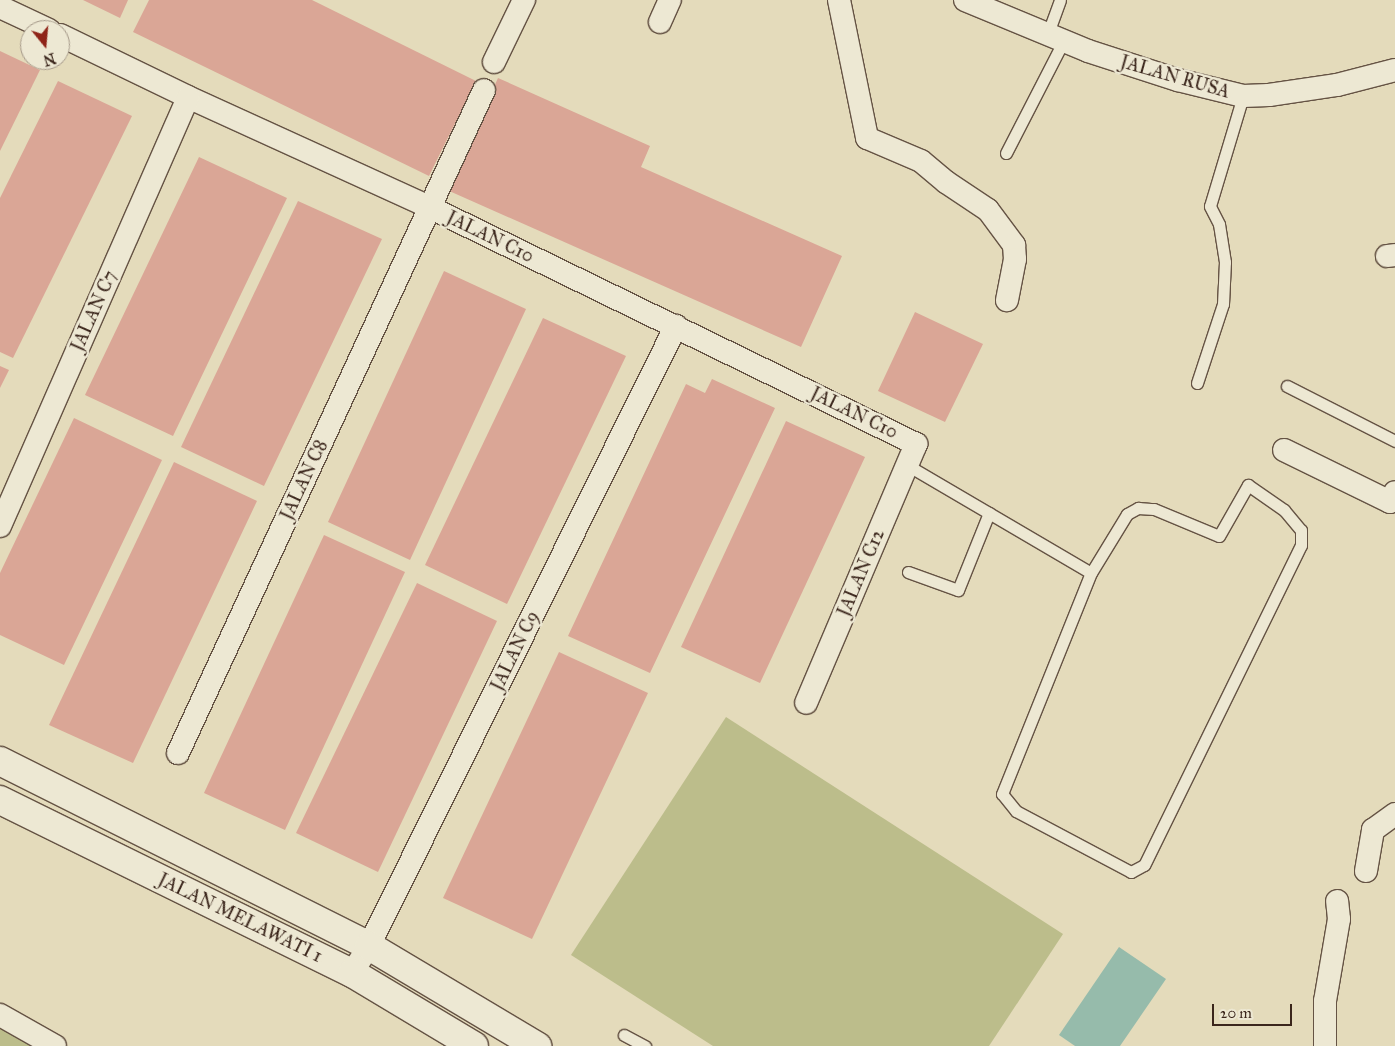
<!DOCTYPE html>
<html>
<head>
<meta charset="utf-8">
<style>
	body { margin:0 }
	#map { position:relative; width:1395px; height:1046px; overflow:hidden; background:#e4dbbb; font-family:"IM FELL Great Primer",serif }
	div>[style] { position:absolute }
	.green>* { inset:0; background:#bcbd8b }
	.water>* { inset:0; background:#96bbab }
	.building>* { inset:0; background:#daa696 }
	.roads { filter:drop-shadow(1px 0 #655344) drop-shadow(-1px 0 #655344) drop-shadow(0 1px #655344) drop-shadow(0 -1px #655344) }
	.lane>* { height:11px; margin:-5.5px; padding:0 5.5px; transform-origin:5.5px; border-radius:5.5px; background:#ede8d3 }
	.street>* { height:22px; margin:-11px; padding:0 11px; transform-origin:11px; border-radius:11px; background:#ede8d3 }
	.secondary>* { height:28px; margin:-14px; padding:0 14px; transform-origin:14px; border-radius:14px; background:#ede8d3 }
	span { translate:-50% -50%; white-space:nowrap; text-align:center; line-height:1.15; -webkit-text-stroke:5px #ede8d3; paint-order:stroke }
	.street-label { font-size:18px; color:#3b261c }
	.north { position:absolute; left:20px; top:20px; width:50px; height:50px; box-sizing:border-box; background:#ede8d3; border:1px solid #a69a8a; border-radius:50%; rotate:163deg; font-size:14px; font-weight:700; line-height:20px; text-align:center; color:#3b261c }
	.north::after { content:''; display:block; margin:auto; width:18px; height:22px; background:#8f2418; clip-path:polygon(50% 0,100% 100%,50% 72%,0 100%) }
	.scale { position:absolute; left:1212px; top:1004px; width:80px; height:22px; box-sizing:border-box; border:2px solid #3b261c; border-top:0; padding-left:6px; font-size:15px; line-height:18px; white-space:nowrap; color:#3b261c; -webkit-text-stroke:4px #ede8d3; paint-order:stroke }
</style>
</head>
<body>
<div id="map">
	<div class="green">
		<i style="clip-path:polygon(726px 717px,1063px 934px,989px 1046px,713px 1046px,571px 955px)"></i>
		<i style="clip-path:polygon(0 1025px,35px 1046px,0 1046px)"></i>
	</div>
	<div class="water">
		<i style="clip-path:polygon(1119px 947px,1166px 979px,1120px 1046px,1075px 1046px,1059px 1035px)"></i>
	</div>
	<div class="building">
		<i style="clip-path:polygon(83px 0,128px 0,120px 18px)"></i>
		<i style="clip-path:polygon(149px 0,312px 0,476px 81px,429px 176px,133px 32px)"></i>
		<i style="clip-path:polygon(0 51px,40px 70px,0 151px)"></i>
		<i style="clip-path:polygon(498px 78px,650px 146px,641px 167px,842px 256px,801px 347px,447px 190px)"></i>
		<i style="clip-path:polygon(58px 81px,132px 116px,13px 358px,0 352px,0 198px)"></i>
		<i style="clip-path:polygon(199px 157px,287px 198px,173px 436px,85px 395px)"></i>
		<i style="clip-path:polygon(298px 201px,382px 239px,264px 486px,181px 447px)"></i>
		<i style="clip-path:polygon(444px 271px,526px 309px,410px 560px,328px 522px)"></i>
		<i style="clip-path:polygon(915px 312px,983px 344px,945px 422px,878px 391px)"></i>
		<i style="clip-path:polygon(543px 318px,626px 356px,507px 604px,425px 565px)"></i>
		<i style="clip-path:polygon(0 366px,9px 370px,0 388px)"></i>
		<i style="clip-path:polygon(712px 379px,775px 408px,650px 673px,568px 636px,686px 384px,705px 393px)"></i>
		<i style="clip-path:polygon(74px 418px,162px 460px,64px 665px,0 635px,0 573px)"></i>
		<i style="clip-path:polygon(786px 421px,865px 457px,760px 683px,681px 647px)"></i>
		<i style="clip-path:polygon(174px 462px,257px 501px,133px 763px,49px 725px)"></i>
		<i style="clip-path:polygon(324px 535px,405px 572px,285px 830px,204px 793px)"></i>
		<i style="clip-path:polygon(417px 583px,497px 621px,378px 872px,296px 833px)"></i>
		<i style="clip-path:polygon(559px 652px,648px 693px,532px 939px,443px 898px)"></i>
	</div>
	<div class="roads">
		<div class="lane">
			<i style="left:1048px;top:33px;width:35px;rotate:-70deg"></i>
			<i style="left:1006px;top:153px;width:127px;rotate:-62.8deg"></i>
			<i style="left:1197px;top:383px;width:83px;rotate:-71.8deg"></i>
			<i style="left:1223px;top:304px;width:42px;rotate:-87.3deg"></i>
			<i style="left:1225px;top:262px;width:38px;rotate:-99deg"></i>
			<i style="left:1219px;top:224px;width:20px;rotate:-117deg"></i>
			<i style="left:1210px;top:206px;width:115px;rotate:-73.3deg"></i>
			<i style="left:1287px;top:386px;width:121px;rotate:27deg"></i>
			<i style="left:907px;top:465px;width:213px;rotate:30.4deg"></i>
			<i style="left:1091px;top:573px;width:69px;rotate:-58.6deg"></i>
			<i style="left:1127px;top:514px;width:13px;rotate:-29deg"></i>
			<i style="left:1138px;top:508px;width:16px;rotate:4deg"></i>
			<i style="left:1154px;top:509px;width:70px;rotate:22.6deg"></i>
			<i style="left:1219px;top:536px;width:59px;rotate:-60.4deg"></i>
			<i style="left:1248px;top:485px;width:44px;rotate:34.8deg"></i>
			<i style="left:1284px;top:510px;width:26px;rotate:50deg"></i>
			<i style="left:1301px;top:530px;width:15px;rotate:90deg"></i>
			<i style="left:1301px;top:545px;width:356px;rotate:116.1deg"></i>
			<i style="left:1144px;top:865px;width:15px;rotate:152deg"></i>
			<i style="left:1131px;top:872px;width:130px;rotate:-152.1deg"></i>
			<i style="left:1016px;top:811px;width:22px;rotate:-129deg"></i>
			<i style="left:1002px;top:794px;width:238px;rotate:-68.1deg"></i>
			<i style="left:908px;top:572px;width:53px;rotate:19.8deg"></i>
			<i style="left:958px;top:590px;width:83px;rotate:-68.1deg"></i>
			<i style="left:624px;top:1035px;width:24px;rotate:28deg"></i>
		</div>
		<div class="street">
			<i style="left:839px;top:0;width:141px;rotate:78.5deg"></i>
			<i style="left:867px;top:138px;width:59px;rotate:23.1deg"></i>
			<i style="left:921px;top:161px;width:33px;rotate:40deg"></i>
			<i style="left:946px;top:182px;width:50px;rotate:33.7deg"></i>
			<i style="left:988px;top:210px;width:44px;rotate:53.4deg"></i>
			<i style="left:1014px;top:245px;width:14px;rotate:86deg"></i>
			<i style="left:1015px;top:259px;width:42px;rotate:101deg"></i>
			<i style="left:965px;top:0;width:133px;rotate:22.5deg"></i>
			<i style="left:1088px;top:51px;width:95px;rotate:17.9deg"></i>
			<i style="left:1178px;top:80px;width:67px;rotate:13.8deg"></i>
			<i style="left:1243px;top:96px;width:26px;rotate:-2deg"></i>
			<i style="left:1269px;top:95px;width:69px;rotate:-8.4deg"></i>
			<i style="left:1337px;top:85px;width:60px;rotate:-14.5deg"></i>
			<i style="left:0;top:7px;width:54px;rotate:25.1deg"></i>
			<i style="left:660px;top:22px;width:24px;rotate:-66deg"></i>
			<i style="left:60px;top:35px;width:142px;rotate:25.8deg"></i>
			<i style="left:188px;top:97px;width:265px;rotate:24.5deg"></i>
			<i style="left:429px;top:207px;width:542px;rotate:25.95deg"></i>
			<i style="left:916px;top:444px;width:281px;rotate:113deg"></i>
			<i style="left:494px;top:62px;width:69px;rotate:-64.2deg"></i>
			<i style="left:1387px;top:256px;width:8px;rotate:-7deg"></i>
			<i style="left:1284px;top:450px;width:118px;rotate:26.1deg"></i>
			<i style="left:1390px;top:502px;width:11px;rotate:-63deg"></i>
			<i style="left:0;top:526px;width:468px;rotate:-66.3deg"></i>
			<i style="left:178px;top:753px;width:730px;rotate:-65.22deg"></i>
			<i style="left:1366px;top:871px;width:42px;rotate:-80.3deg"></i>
			<i style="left:1373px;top:830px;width:27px;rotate:-36deg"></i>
			<i style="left:352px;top:973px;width:32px;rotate:-58deg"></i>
			<i style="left:369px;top:946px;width:692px;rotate:-63.66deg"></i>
			<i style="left:0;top:1015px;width:63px;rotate:29.4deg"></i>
			<i style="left:1325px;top:1046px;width:45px;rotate:-90deg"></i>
			<i style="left:1325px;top:1001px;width:83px;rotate:-80.3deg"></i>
			<i style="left:1339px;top:919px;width:18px;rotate:-96deg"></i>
		</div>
		<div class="secondary">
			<i style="left:0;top:761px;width:413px;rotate:26.6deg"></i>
			<i style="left:369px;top:946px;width:196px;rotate:30.8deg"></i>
			<i style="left:0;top:800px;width:392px;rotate:26.2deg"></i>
			<i style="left:352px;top:973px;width:142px;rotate:30.9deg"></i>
		</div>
	</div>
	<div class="street-label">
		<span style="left:1175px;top:77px;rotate:16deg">JALAN RUSA</span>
		<span style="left:490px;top:237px;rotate:26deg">JALAN C10</span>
		<span style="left:94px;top:311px;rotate:-66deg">JALAN C7</span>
		<span style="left:854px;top:413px;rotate:26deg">JALAN C10</span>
		<span style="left:304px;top:480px;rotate:-65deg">JALAN C8</span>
		<span style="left:861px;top:573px;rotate:-67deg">JALAN C12</span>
		<span style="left:515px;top:651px;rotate:-64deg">JALAN C9</span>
		<span style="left:240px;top:918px;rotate:26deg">JALAN MELAWATI 1</span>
	</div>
	<div class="north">N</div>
	<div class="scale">20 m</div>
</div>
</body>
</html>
